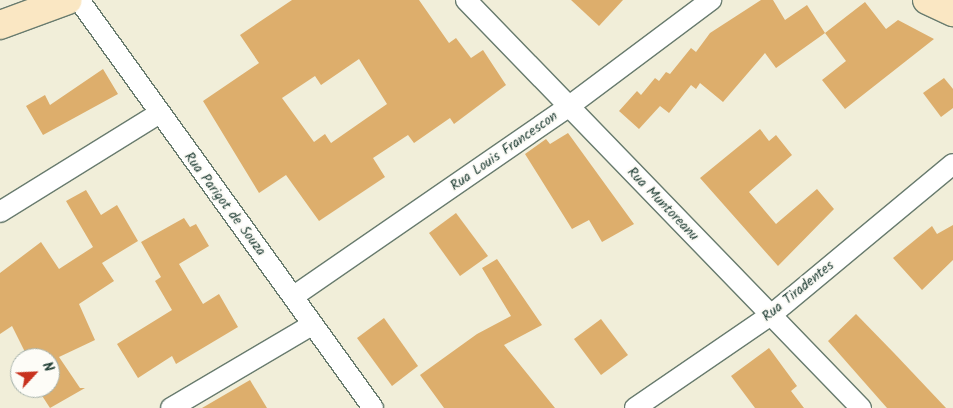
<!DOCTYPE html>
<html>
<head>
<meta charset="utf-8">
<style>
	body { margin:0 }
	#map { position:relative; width:953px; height:408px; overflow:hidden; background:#f1eed9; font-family:Kalam,sans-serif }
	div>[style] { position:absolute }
	.building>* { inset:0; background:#ddae6c }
	.roads { filter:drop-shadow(1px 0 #687b6e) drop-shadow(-1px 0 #687b6e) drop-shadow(0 1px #687b6e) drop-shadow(0 -1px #687b6e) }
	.minor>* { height:20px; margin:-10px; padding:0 10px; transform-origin:10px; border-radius:10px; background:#fff }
	.secondary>* { height:28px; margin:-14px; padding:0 14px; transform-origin:14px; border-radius:14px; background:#fae7c3 }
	span { translate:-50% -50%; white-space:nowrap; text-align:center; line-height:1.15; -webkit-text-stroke:4.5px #fdfcf7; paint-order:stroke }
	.street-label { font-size:14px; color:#1f3d34 }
	.north { position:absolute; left:10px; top:348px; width:50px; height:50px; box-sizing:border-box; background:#fdfcf7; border:1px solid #a4b0a9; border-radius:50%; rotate:65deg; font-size:14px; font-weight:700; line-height:20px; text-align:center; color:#1f3d34 }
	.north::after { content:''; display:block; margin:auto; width:18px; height:22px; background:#c8321e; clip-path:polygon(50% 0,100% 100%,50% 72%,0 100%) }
</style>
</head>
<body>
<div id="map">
	<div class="building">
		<i style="clip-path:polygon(evenodd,292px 0,419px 0,449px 43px,456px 38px,471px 58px,483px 50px,506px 85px,454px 124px,450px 118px,414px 143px,408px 135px,373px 158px,385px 177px,319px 221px,286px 175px,259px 193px,203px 101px,259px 63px,240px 35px,292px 0,359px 59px,387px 104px,331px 143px,325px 134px,314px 142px,282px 98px,315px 76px,321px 85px,359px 59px)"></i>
		<i style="clip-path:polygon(571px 0,623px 0,599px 26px)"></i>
		<i style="clip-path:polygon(761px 0,773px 0,785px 20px,807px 5px,825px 33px,776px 68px,765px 53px,723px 102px,700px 83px,696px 89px,691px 85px,669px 113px,660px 106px,639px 129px,619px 111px,637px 91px,641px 95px,655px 78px,659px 81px,666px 72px,670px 74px,691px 48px,696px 52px,710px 33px)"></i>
		<i style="clip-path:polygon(865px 2px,886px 29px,898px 20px,934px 39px,845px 109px,822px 80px,846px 61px,825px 33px)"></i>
		<i style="clip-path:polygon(103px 69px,118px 94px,43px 135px,26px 106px,45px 95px,50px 105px)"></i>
		<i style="clip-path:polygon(944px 78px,953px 89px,953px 108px,941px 117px,923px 93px)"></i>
		<i style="clip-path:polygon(760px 129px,769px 141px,776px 135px,792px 155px,749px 192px,776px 224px,817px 189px,834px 209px,778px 266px,700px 178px)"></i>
		<i style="clip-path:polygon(568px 133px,634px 224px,602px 242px,589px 220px,572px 229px,525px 154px,546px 139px,550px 144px)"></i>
		<i style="clip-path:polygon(86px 190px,101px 215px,117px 205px,138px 241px,102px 263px,114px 281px,79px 304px,95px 340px,59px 357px,80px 388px,85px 388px,50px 408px,37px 388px,50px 388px,50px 358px,28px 358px,12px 326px,0 334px,0 273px,41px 242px,59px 269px,93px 247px,66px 201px)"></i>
		<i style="clip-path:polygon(456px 213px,488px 256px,460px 276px,429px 233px)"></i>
		<i style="clip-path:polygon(184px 218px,190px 227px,196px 224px,209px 246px,179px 264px,203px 304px,219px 294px,238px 327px,176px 364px,172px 356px,138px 378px,117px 344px,172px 310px,155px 281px,161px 277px,141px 242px)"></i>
		<i style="clip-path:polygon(953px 225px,953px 260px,922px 290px,893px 258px,932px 226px,937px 234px)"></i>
		<i style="clip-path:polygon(497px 259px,542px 325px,504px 345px,555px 408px,444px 408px,420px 375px,477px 334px,511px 316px,482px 268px)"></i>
		<i style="clip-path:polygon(856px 314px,894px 353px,946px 408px,887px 408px,828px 341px)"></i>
		<i style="clip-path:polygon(384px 318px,418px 366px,392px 386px,357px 338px)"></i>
		<i style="clip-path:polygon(601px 319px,628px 355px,601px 375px,574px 339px)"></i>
		<i style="clip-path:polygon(769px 348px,797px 386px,791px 391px,804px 408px,755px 408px,731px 376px)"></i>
		<i style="clip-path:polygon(250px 380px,267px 408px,202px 408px)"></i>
	</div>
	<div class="roads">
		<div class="minor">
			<i style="left:79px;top:0;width:503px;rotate:54.22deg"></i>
			<i style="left:466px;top:0;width:568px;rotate:45.93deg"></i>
			<i style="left:0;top:212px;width:186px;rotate:-31.8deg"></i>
			<i style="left:294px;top:296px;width:333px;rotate:-34.6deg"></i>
			<i style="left:568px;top:107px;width:179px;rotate:-36.8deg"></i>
			<i style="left:171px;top:408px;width:164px;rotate:-30.5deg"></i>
			<i style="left:635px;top:408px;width:165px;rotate:-34.4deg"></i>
			<i style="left:771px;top:315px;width:236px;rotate:-39.7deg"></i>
		</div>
		<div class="secondary">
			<i style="left:927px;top:0;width:29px;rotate:25deg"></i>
			<i style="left:0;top:25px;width:72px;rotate:-20.2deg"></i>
		</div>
	</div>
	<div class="street-label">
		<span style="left:504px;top:151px;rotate:-35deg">Rua Louis Francescon</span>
		<span style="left:225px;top:204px;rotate:53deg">Rua Parigot de Souza</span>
		<span style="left:663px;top:204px;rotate:46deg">Rua Muntoreanu</span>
		<span style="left:798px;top:291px;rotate:-39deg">Rua Tiradentes</span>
	</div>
	<div class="north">N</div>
</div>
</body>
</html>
